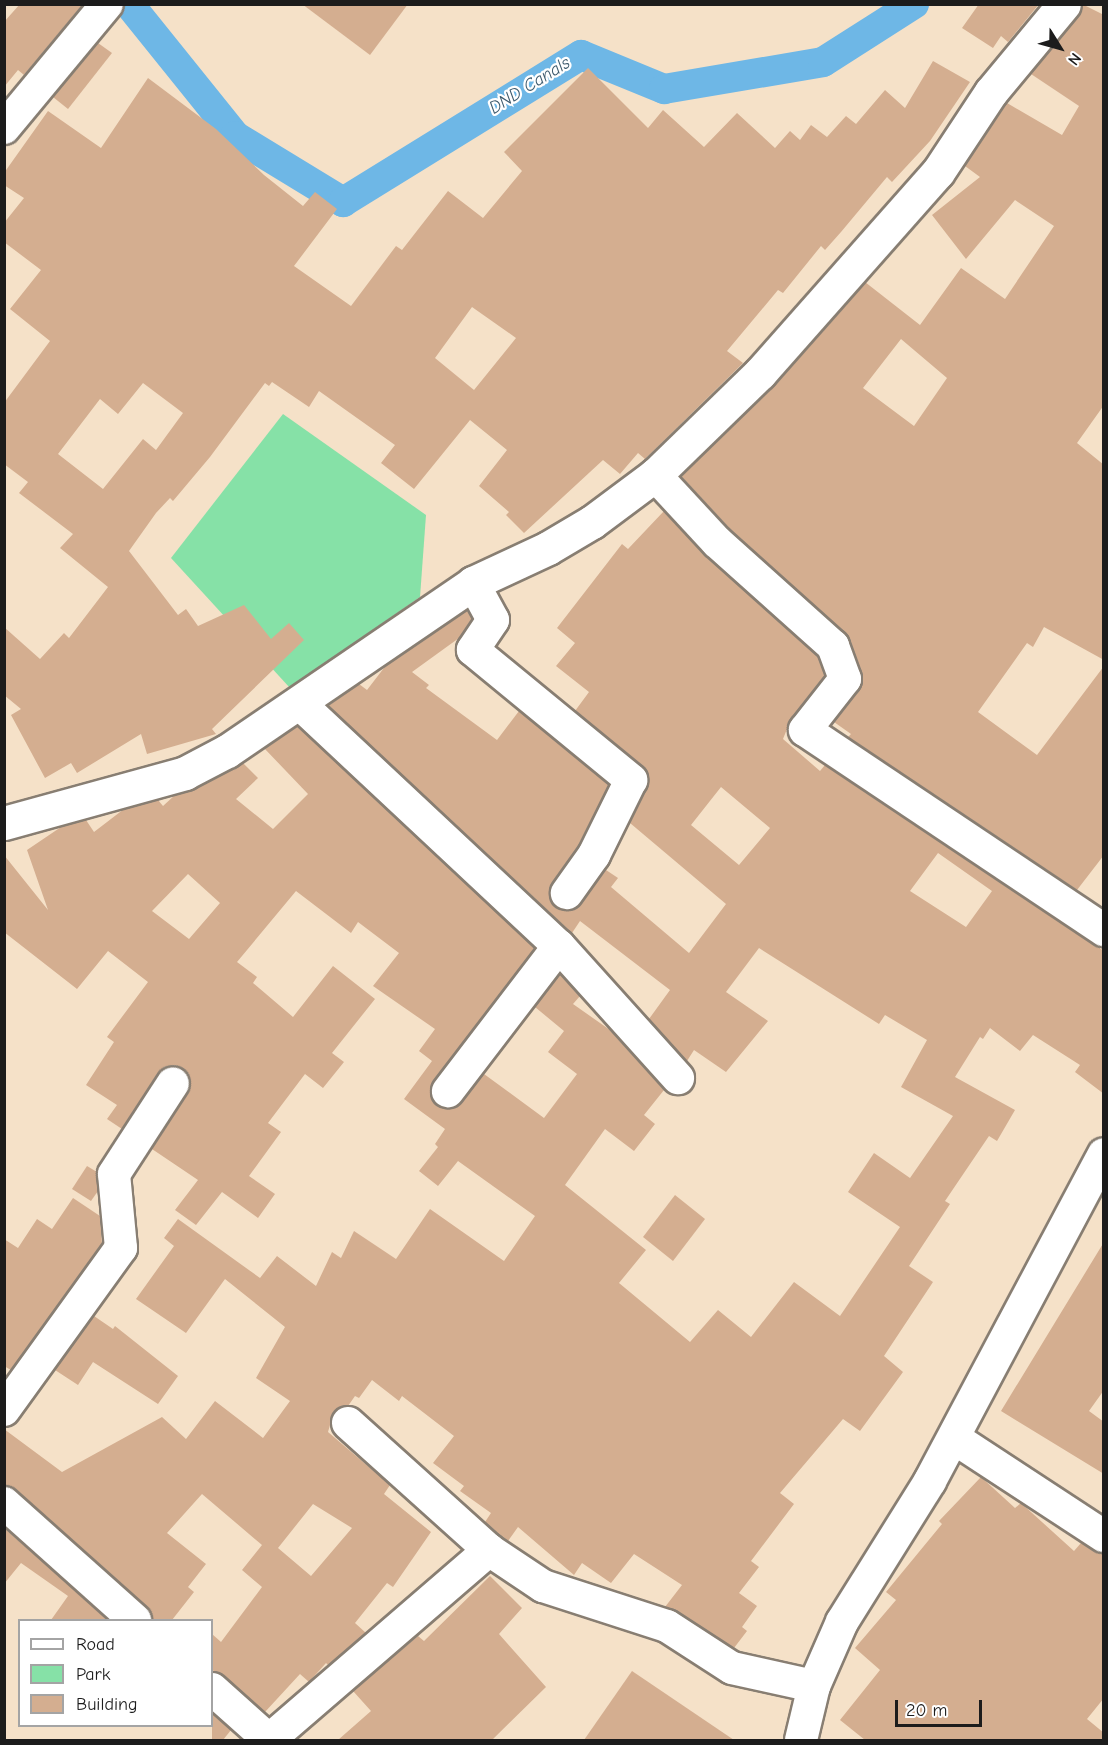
<!DOCTYPE html>
<html>
<head>
<meta charset="utf-8">
<style>
	body { margin:0 }
	#map { position:relative; width:1108px; height:1745px; overflow:hidden; background:#f5e1c8; font-family:"Comic Neue",sans-serif }
	div>[style] { position:absolute }
	.green>* { inset:0; background:#86e1a7 }
	.canal>* { height:30px; margin:-15px; padding:0 15px; transform-origin:15px; border-radius:15px; background:#6eb7e6 }
	.building>* { inset:0; background:#d4ae90 }
	.roads { filter:drop-shadow(2px 0 #887e72) drop-shadow(-2px 0 #887e72) drop-shadow(0 2px #887e72) drop-shadow(0 -2px #887e72) }
	.minor>* { height:32px; margin:-16px; padding:0 16px; transform-origin:16px; border-radius:16px; background:#fff }
	.tertiary>* { height:33px; margin:-16.5px; padding:0 16.5px; transform-origin:16.5px; border-radius:16.5px; background:#fff }
	span { translate:-50% -50%; white-space:nowrap; text-align:center; line-height:1.15; -webkit-text-stroke:4.5px #fff; paint-order:stroke }
	.water-label { font-size:18px; color:#3d5a6d; font-style:italic }
	.frame { position:absolute; inset:0; border:6px solid #1c1c1c; pointer-events:none }
	.legend { position:absolute; left:18px; top:1619px; width:195px; height:108px; box-sizing:border-box; background:#fff; border:2px solid #a4a4a4; margin:0; padding:8px 10px; list-style:none; font-size:18px; color:#1c1c1c }
	.legend li { display:flex; align-items:center; gap:12px; height:30px }
	.legend b { width:30px; border:2px solid #a4a4a4 }
	.north { position:absolute; left:1030px; top:18px; width:60px; height:60px; -webkit-text-stroke:4px #fff; paint-order:stroke; rotate:127deg; font-size:16px; font-weight:700; line-height:24px; text-align:center; color:#1c1c1c }
	.north::after { content:''; display:block; margin:auto; width:21px; height:27px; background:#1c1c1c; clip-path:polygon(50% 0,100% 100%,50% 72%,0 100%) }
	.scale { position:absolute; left:895px; top:1700px; width:87px; height:27px; box-sizing:border-box; border:3px solid #1c1c1c; border-top:0; padding-left:8px; font-size:18px; line-height:21px; white-space:nowrap; color:#1c1c1c; -webkit-text-stroke:4px #fff; paint-order:stroke }
</style>
</head>
<body>
<div id="map">
	<div class="green">
		<i style="clip-path:polygon(283px 414px,426px 515px,420px 597px,290px 688px,171px 558px)"></i>
	</div>
	<div class="canal">
		<i style="left:129px;top:4px;width:169px;rotate:51.2deg"></i>
		<i style="left:235px;top:136px;width:127px;rotate:31.4deg"></i>
		<i style="left:343px;top:202px;width:280px;rotate:-31.7deg"></i>
		<i style="left:581px;top:55px;width:90px;rotate:22.3deg"></i>
		<i style="left:664px;top:89px;width:161px;rotate:-9.6deg"></i>
		<i style="left:823px;top:62px;width:108px;rotate:-32.5deg"></i>
	</div>
	<div class="building">
		<i style="clip-path:polygon(20px 4px,83px 4px,24px 75px,18px 70px,4px 87px,4px 22px)"></i>
		<i style="clip-path:polygon(302px 4px,408px 4px,370px 55px)"></i>
		<i style="clip-path:polygon(979px 4px,1039px 4px,1008px 42px,1001px 36px,993px 48px,962px 28px)"></i>
		<i style="clip-path:polygon(evenodd,1082px 4px,1104px 15px,1104px 405px,1077px 443px,1104px 465px,1104px 660px,1044px 627px,1033px 647px,1027px 643px,978px 712px,1037px 755px,1104px 666px,1104px 855px,1077px 890px,848px 737px,851px 734px,834px 722px,863px 682px,850px 639px,730px 529px,681px 476px,774px 386px,865px 282px,920px 325px,961px 268px,1005px 299px,1054px 226px,1015px 200px,966px 259px,932px 215px,980px 177px,965px 166px,1007px 103px,1062px 135px,1079px 106px,1031px 74px,1078px 16px,1082px 4px,901px 339px,947px 378px,914px 426px,863px 388px,901px 339px)"></i>
		<i style="clip-path:polygon(98px 43px,112px 53px,68px 109px,53px 97px)"></i>
		<i style="clip-path:polygon(evenodd,933px 61px,970px 82px,930px 141px,892px 182px,887px 177px,841px 232px,825px 250px,821px 246px,783px 293px,778px 290px,727px 351px,743px 363px,645px 459px,638px 453px,620px 474px,603px 460px,524px 533px,506px 515px,509px 512px,479px 486px,507px 450px,470px 420px,414px 489px,381px 463px,395px 445px,319px 391px,309px 407px,272px 382px,269px 386px,265px 383px,210px 457px,173px 501px,170px 498px,156px 513px,129px 551px,178px 615px,186px 609px,198px 626px,244px 605px,271px 639px,289px 623px,304px 640px,212px 729px,216px 734px,147px 754px,141px 734px,77px 773px,71px 763px,45px 778px,11px 715px,21px 709px,4px 695px,4px 627px,40px 659px,64px 633px,69px 638px,108px 587px,60px 548px,73px 534px,19px 493px,28px 482px,4px 464px,4px 403px,50px 341px,10px 309px,41px 270px,4px 242px,4px 223px,24px 198px,4px 185px,4px 173px,48px 111px,101px 148px,148px 78px,216px 129px,264px 175px,303px 206px,315px 192px,337px 209px,294px 266px,351px 306px,396px 246px,402px 250px,448px 191px,483px 218px,522px 171px,504px 152px,588px 68px,648px 128px,663px 110px,704px 147px,737px 113px,775px 148px,790px 131px,800px 140px,811px 125px,827px 137px,846px 116px,856px 124px,885px 90px,905px 108px,933px 61px,472px 307px,516px 338px,474px 390px,435px 358px,472px 307px,933px 61px,143px 383px,183px 413px,156px 450px,143px 439px,103px 489px,58px 454px,100px 399px,118px 414px,143px 383px)"></i>
		<i style="clip-path:polygon(evenodd,664px 511px,705px 555px,818px 656px,825px 676px,791px 719px,783px 739px,820px 771px,825px 765px,1104px 951px,1104px 1094px,1075px 1072px,1080px 1065px,1033px 1035px,1020px 1051px,990px 1028px,983px 1039px,980px 1037px,955px 1077px,1015px 1110px,997px 1141px,989px 1136px,945px 1201px,950px 1204px,909px 1266px,933px 1282px,884px 1356px,903px 1372px,860px 1431px,843px 1419px,780px 1493px,794px 1504px,751px 1561px,759px 1567px,739px 1593px,757px 1606px,742px 1627px,747px 1631px,734px 1648px,665px 1607px,682px 1585px,634px 1554px,611px 1583px,582px 1563px,574px 1575px,518px 1527px,508px 1541px,499px 1535px,485px 1522px,491px 1513px,460px 1491px,464px 1486px,433px 1463px,454px 1436px,402px 1396px,399px 1401px,372px 1380px,359px 1398px,355px 1396px,348px 1406px,334px 1411px,328px 1432px,390px 1485px,384px 1494px,431px 1532px,393px 1587px,387px 1583px,355px 1623px,366px 1633px,328px 1665px,326px 1663px,309px 1682px,300px 1674px,265px 1712px,224px 1676px,212px 1670px,212px 1634px,221px 1642px,262px 1587px,242px 1570px,262px 1545px,202px 1494px,167px 1533px,206px 1564px,188px 1587px,194px 1592px,172px 1620px,153px 1620px,147px 1607px,16px 1490px,4px 1485px,4px 1429px,62px 1472px,162px 1417px,186px 1439px,215px 1401px,263px 1438px,290px 1401px,256px 1378px,285px 1327px,225px 1279px,186px 1333px,136px 1299px,174px 1246px,164px 1238px,178px 1219px,260px 1278px,277px 1256px,316px 1286px,332px 1252px,341px 1258px,354px 1231px,396px 1259px,430px 1209px,504px 1261px,535px 1216px,458px 1161px,438px 1186px,419px 1171px,438px 1147px,435px 1144px,445px 1129px,404px 1099px,432px 1061px,419px 1051px,435px 1029px,373px 986px,399px 953px,358px 922px,351px 933px,296px 891px,237px 962px,257px 977px,253px 983px,293px 1017px,333px 966px,375px 999px,332px 1053px,344px 1062px,323px 1088px,305px 1074px,268px 1123px,281px 1132px,249px 1176px,275px 1194px,258px 1218px,222px 1192px,196px 1225px,175px 1210px,198px 1180px,152px 1149px,188px 1093px,189px 1074px,175px 1065px,164px 1067px,122px 1129px,107px 1119px,117px 1105px,86px 1085px,114px 1042px,107px 1037px,148px 982px,108px 951px,77px 989px,4px 932px,4px 855px,48px 910px,27px 850px,61px 827px,86px 820px,94px 832px,124px 809px,158px 800px,163px 806px,175px 795px,243px 763px,258px 778px,236px 799px,273px 829px,308px 794px,264px 748px,297px 726px,535px 948px,434px 1080px,430px 1089px,437px 1105px,455px 1107px,484px 1074px,544px 1118px,577px 1074px,548px 1052px,564px 1031px,535px 1007px,560px 974px,580px 996px,573px 1004px,610px 1030px,664px 1090px,644px 1115px,655px 1124px,634px 1151px,605px 1129px,565px 1185px,646px 1250px,619px 1283px,690px 1342px,718px 1310px,751px 1337px,794px 1282px,840px 1316px,900px 1227px,848px 1192px,874px 1153px,910px 1178px,953px 1116px,901px 1087px,927px 1040px,885px 1015px,879px 1024px,759px 948px,726px 992px,768px 1021px,726px 1072px,694px 1050px,687px 1061px,649px 1019px,670px 990px,580px 921px,572px 933px,328px 706px,359px 684px,367px 690px,387px 664px,467px 610px,472px 619px,459px 638px,412px 672px,429px 685px,426px 688px,497px 740px,519px 711px,609px 785px,578px 846px,552px 883px,551px 901px,565px 911px,575px 909px,606px 870px,618px 878px,611px 887px,689px 953px,726px 904px,630px 823px,647px 787px,647px 772px,575px 711px,589px 692px,556px 666px,575px 643px,557px 628px,622px 544px,628px 549px,664px 511px,721px 787px,770px 828px,739px 865px,691px 825px,721px 787px,664px 511px,938px 853px,992px 891px,966px 927px,910px 891px,938px 853px,664px 511px,188px 874px,220px 903px,189px 939px,152px 911px,188px 874px,664px 511px,313px 1504px,352px 1528px,311px 1576px,278px 1548px,313px 1504px)"></i>
		<i style="clip-path:polygon(87px 1166px,97px 1172px,98px 1191px,91px 1201px,72px 1189px)"></i>
		<i style="clip-path:polygon(675px 1195px,705px 1219px,673px 1261px,643px 1237px)"></i>
		<i style="clip-path:polygon(73px 1198px,100px 1216px,102px 1243px,11px 1370px,4px 1366px,4px 1239px,18px 1248px,37px 1219px,52px 1229px)"></i>
		<i style="clip-path:polygon(1104px 1242px,1104px 1390px,1089px 1411px,1104px 1422px,1104px 1474px,1001px 1411px)"></i>
		<i style="clip-path:polygon(94px 1316px,113px 1329px,115px 1326px,178px 1376px,158px 1404px,93px 1362px,78px 1385px,55px 1370px)"></i>
		<i style="clip-path:polygon(981px 1477px,1015px 1508px,1021px 1503px,1074px 1551px,1081px 1543px,1104px 1554px,1104px 1698px,1087px 1719px,1104px 1733px,1104px 1740px,865px 1740px,840px 1720px,880px 1670px,855px 1648px,896px 1600px,886px 1592px,942px 1524px,939px 1521px)"></i>
		<i style="clip-path:polygon(4px 1528px,109px 1620px,51px 1620px,68px 1596px,21px 1563px,4px 1584px)"></i>
		<i style="clip-path:polygon(490px 1576px,522px 1608px,499px 1634px,546px 1687px,492px 1740px,338px 1740px,371px 1711px,353px 1691px,418px 1636px,424px 1641px)"></i>
		<i style="clip-path:polygon(632px 1671px,734px 1740px,584px 1740px)"></i>
		<i style="clip-path:polygon(212px 1713px,231px 1730px,223px 1740px,212px 1740px)"></i>
	</div>
	<div class="roads">
		<div class="minor">
			<i style="left:4px;top:128px;width:161px;rotate:-50.3deg"></i>
			<i style="left:655px;top:475px;width:91px;rotate:47.2deg"></i>
			<i style="left:717px;top:542px;width:156px;rotate:41.9deg"></i>
			<i style="left:833px;top:646px;width:35px;rotate:70deg"></i>
			<i style="left:845px;top:679px;width:65px;rotate:128.1deg"></i>
			<i style="left:805px;top:730px;width:360px;rotate:33.8deg"></i>
			<i style="left:473px;top:583px;width:42px;rotate:61.6deg"></i>
			<i style="left:493px;top:620px;width:36px;rotate:124deg"></i>
			<i style="left:473px;top:650px;width:205px;rotate:39.4deg"></i>
			<i style="left:631px;top:780px;width:84px;rotate:116.3deg"></i>
			<i style="left:594px;top:855px;width:47px;rotate:125.4deg"></i>
			<i style="left:299px;top:703px;width:356px;rotate:43.1deg"></i>
			<i style="left:559px;top:946px;width:183px;rotate:127.4deg"></i>
			<i style="left:559px;top:946px;width:178px;rotate:48deg"></i>
			<i style="left:4px;top:1410px;width:200px;rotate:-54.2deg"></i>
			<i style="left:121px;top:1248px;width:74px;rotate:-95.4deg"></i>
			<i style="left:114px;top:1174px;width:108px;rotate:-57deg"></i>
			<i style="left:348px;top:1423px;width:190px;rotate:42deg"></i>
			<i style="left:489px;top:1550px;width:65px;rotate:33.7deg"></i>
			<i style="left:543px;top:1586px;width:130px;rotate:17.9deg"></i>
			<i style="left:667px;top:1626px;width:77px;rotate:32.9deg"></i>
			<i style="left:732px;top:1668px;width:84px;rotate:12.4deg"></i>
			<i style="left:954px;top:1438px;width:179px;rotate:33.2deg"></i>
			<i style="left:4px;top:1503px;width:176px;rotate:41.8deg"></i>
			<i style="left:212px;top:1689px;width:76px;rotate:41.8deg"></i>
			<i style="left:269px;top:1740px;width:291px;rotate:-40.8deg"></i>
			<i style="left:801px;top:1740px;width:56px;rotate:-76.5deg"></i>
			<i style="left:814px;top:1686px;width:70px;rotate:-66.4deg"></i>
			<i style="left:842px;top:1622px;width:166px;rotate:-58deg"></i>
			<i style="left:930px;top:1481px;width:370px;rotate:-62deg"></i>
		</div>
		<div class="tertiary">
			<i style="left:4px;top:823px;width:188px;rotate:-15.4deg"></i>
			<i style="left:185px;top:773px;width:47px;rotate:-27.6deg"></i>
			<i style="left:227px;top:751px;width:298px;rotate:-34.3deg"></i>
			<i style="left:473px;top:583px;width:83px;rotate:-25deg"></i>
			<i style="left:548px;top:548px;width:51px;rotate:-30.6deg"></i>
			<i style="left:592px;top:522px;width:79px;rotate:-36.7deg"></i>
			<i style="left:655px;top:475px;width:146px;rotate:-44.2deg"></i>
			<i style="left:760px;top:373px;width:268px;rotate:-48.5deg"></i>
			<i style="left:938px;top:172px;width:96px;rotate:-56.5deg"></i>
			<i style="left:991px;top:92px;width:114px;rotate:-50.3deg"></i>
		</div>
	</div>
	<div class="water-label">
		<span style="left:530px;top:86px;rotate:-32deg">DND Canals</span>
	</div>
	<div class="frame"></div>
	<ul class="legend">
	<li><b style="height:8px;background:#fff"></b>Road</li>
	<li><b style="height:16px;background:#86e1a7"></b>Park</li>
	<li><b style="height:16px;background:#d4ae90"></b>Building</li>
	</ul>
	<div class="north">N</div>
	<div class="scale">20 m</div>
</div>
</body>
</html>
